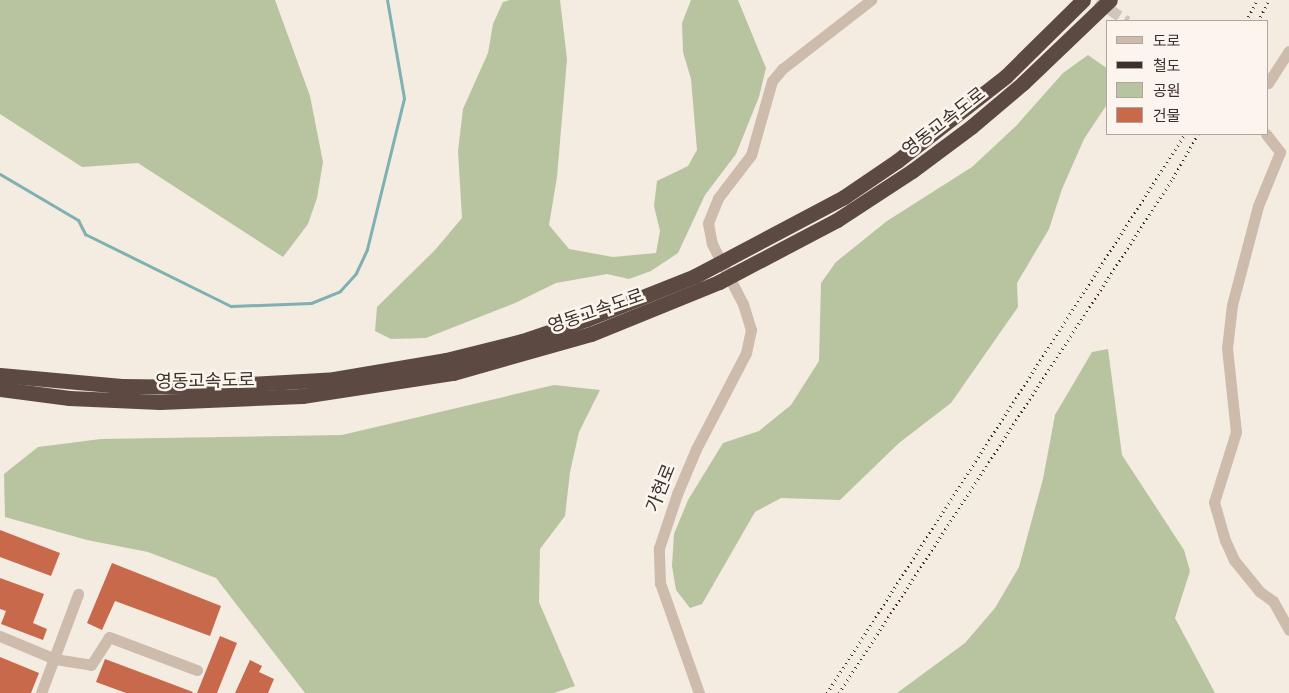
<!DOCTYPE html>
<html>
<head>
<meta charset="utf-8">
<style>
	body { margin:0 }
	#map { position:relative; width:1289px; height:693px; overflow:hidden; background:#f4ebe1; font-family:Roboto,"Noto Sans KR",sans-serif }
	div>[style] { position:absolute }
	.green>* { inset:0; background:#b8c4a0 }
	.stream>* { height:3px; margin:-1.5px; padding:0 1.5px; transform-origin:1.5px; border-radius:1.5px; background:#7fb0b2 }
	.building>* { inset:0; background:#c8694b }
	.minor-tunnel>* { height:11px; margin-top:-5.5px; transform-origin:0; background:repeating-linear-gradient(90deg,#cfc6bd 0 11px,transparent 0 16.5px) }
	.minor>* { height:11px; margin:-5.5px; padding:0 5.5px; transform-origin:5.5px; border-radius:5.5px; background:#cdbbac }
	.motorway>* { height:15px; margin:-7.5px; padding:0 7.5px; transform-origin:7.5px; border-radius:7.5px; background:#5c4a42 }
	.rail>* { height:3px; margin-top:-1.5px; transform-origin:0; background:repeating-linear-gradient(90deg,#3b302b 0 1px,transparent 0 5px) }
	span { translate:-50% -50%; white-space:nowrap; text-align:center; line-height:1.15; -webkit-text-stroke:5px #fbf5ee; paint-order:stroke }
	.street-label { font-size:18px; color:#3b302b }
	.legend { position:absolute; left:1106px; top:20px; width:162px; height:115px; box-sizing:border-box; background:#fbf5ee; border:1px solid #aea6a0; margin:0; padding:6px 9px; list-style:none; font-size:15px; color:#3b302b }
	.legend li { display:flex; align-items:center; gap:10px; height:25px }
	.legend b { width:25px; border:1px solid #aea6a0 }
</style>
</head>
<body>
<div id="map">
	<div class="green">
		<i style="clip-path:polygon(0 0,275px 0,310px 96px,323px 162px,317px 198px,308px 224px,283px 257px,138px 163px,82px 167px,0 114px)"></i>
		<i style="clip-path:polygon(510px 0,560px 0,567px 59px,557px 177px,549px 225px,569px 249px,613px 257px,656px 253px,660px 231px,654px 206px,657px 181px,688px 166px,697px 150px,691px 79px,683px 52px,682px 23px,691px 0,738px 0,766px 68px,759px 97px,736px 154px,705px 195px,678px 253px,651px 271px,629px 279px,607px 274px,556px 283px,515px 303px,426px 338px,391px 339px,375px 331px,377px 307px,435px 250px,462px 218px,458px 151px,463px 109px,488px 53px,493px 24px,503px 2px)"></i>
		<i style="clip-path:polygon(1088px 55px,1108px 69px,1108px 103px,1084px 139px,1062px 189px,1049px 229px,1017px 283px,1018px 307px,951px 403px,899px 443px,840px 500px,781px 498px,755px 512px,702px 604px,690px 608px,676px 590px,672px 566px,674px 534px,688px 500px,723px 443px,759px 431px,791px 405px,819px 361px,821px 283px,836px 262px,887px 221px,972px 167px,1016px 126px,1063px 73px)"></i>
		<i style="clip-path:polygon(1108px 349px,1122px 455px,1184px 550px,1190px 571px,1175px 618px,1215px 693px,897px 693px,965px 643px,995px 608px,1019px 567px,1043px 479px,1055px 415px,1092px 352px)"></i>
		<i style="clip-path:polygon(554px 385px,600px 390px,579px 432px,570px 472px,565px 516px,540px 549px,539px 602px,575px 686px,554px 693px,305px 693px,216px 578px,148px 552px,87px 540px,5px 517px,4px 474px,38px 447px,101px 439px,342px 435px)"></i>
	</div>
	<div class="stream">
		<i style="left:0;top:174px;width:91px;rotate:30.5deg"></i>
		<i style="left:78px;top:220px;width:16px;rotate:63deg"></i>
		<i style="left:85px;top:234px;width:163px;rotate:26.3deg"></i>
		<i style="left:231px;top:306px;width:80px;rotate:-2.1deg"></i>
		<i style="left:311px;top:303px;width:31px;rotate:-22deg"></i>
		<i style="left:340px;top:291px;width:24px;rotate:-48deg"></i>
		<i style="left:356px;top:273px;width:26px;rotate:-65deg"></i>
		<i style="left:367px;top:249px;width:155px;rotate:-76.2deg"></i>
		<i style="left:404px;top:98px;width:99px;rotate:-99.8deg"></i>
	</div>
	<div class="building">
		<i style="clip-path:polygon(0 530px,60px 553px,51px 576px,0 557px)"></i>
		<i style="clip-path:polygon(112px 563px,221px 606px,210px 636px,115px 601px,102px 630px,87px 623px)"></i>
		<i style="clip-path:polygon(0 578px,44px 594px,33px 623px,47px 629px,43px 640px,1px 624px,6px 611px,0 609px)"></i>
		<i style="clip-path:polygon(220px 636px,237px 643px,217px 693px,197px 693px)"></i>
		<i style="clip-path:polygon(0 657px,39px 673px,31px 693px,0 693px)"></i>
		<i style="clip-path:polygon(105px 659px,193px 692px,192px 693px,126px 693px,96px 682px)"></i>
		<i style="clip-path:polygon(250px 660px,262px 666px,259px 672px,274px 679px,268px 693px,235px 693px)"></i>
	</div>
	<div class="minor-tunnel">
		<i style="left:1097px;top:0;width:37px;rotate:35deg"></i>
	</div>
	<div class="minor">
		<i style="left:1268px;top:83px;width:38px;rotate:-57deg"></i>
		<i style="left:1266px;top:134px;width:23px;rotate:52deg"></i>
		<i style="left:1280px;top:152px;width:58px;rotate:112.2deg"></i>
		<i style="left:1258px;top:206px;width:102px;rotate:104.7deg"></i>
		<i style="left:1232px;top:305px;width:43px;rotate:96.6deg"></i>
		<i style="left:1227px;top:348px;width:84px;rotate:83.9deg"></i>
		<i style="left:1236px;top:432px;width:73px;rotate:107.4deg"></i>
		<i style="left:1214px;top:502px;width:40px;rotate:74deg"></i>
		<i style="left:1225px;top:540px;width:22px;rotate:66deg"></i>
		<i style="left:1234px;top:560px;width:40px;rotate:51deg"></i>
		<i style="left:1259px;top:591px;width:17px;rotate:36deg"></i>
		<i style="left:1273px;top:601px;width:33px;rotate:61deg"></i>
		<i style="left:0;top:636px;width:60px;rotate:22.7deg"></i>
		<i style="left:55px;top:659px;width:36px;rotate:9deg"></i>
		<i style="left:91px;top:665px;width:33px;rotate:-57deg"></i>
		<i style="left:109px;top:637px;width:94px;rotate:20.6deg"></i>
		<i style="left:41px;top:693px;width:106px;rotate:-69.5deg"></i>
		<i style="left:699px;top:693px;width:117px;rotate:-109.5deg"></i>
		<i style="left:660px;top:583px;width:35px;rotate:-92deg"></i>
		<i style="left:659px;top:548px;width:57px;rotate:-71.6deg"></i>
		<i style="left:677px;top:494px;width:49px;rotate:-67.1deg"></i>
		<i style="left:696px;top:449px;width:108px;rotate:-62.5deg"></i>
		<i style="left:746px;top:353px;width:24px;rotate:-78deg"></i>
		<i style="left:751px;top:330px;width:27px;rotate:-107deg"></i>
		<i style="left:743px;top:304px;width:68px;rotate:-117.3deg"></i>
		<i style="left:712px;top:244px;width:21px;rotate:-101deg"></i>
		<i style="left:708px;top:223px;width:27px;rotate:-68deg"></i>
		<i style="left:718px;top:198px;width:54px;rotate:-52.5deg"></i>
		<i style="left:751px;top:155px;width:77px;rotate:-74.2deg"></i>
		<i style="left:772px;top:81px;width:16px;rotate:-50deg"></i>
		<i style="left:782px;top:69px;width:113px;rotate:-37.8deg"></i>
	</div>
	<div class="motorway">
		<i style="left:0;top:375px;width:122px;rotate:5.2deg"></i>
		<i style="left:122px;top:386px;width:75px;rotate:0.8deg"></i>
		<i style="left:197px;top:387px;width:137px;rotate:-3.3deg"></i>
		<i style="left:334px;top:379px;width:114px;rotate:-9.6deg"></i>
		<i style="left:446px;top:360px;width:78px;rotate:-14deg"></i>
		<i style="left:522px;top:341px;width:69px;rotate:-18.7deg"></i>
		<i style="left:587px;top:319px;width:116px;rotate:-21.7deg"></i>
		<i style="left:695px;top:276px;width:169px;rotate:-27.9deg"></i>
		<i style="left:844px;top:197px;width:64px;rotate:-34.2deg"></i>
		<i style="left:897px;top:161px;width:138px;rotate:-37.9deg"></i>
		<i style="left:1006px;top:76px;width:108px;rotate:-44.6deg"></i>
		<i style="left:0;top:389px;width:70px;rotate:7.4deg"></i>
		<i style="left:69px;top:398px;width:91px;rotate:2.5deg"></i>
		<i style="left:160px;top:402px;width:142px;rotate:-2.4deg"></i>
		<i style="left:302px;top:396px;width:153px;rotate:-8.7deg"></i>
		<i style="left:453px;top:373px;width:143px;rotate:-15.8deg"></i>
		<i style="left:591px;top:334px;width:138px;rotate:-22.1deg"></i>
		<i style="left:719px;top:282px;width:133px;rotate:-27.7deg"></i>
		<i style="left:837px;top:220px;width:90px;rotate:-33.2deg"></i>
		<i style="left:912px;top:171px;width:74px;rotate:-36.7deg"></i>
		<i style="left:971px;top:127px;width:68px;rotate:-40.2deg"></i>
		<i style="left:1023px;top:83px;width:120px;rotate:-43.7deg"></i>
	</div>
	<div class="rail">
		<i style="left:1246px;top:21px;width:24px;rotate:-62deg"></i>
		<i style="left:1258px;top:21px;width:24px;rotate:-62deg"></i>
		<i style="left:827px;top:693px;width:664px;rotate:-57.36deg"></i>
		<i style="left:839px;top:693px;width:614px;rotate:-57.03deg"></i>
		<i style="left:1173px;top:178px;width:51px;rotate:-60.4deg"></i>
	</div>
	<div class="street-label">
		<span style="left:944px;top:122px;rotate:-38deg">영동고속도로</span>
		<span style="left:596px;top:311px;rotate:-19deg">영동고속도로</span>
		<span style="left:205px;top:381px;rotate:-1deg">영동고속도로</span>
		<span style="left:661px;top:488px;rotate:-68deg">가현로</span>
	</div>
	<ul class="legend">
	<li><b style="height:6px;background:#cdbbac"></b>도로</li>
	<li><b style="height:6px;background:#3b302b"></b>철도</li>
	<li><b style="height:14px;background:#b8c4a0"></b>공원</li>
	<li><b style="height:14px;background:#c8694b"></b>건물</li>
	</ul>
</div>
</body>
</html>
